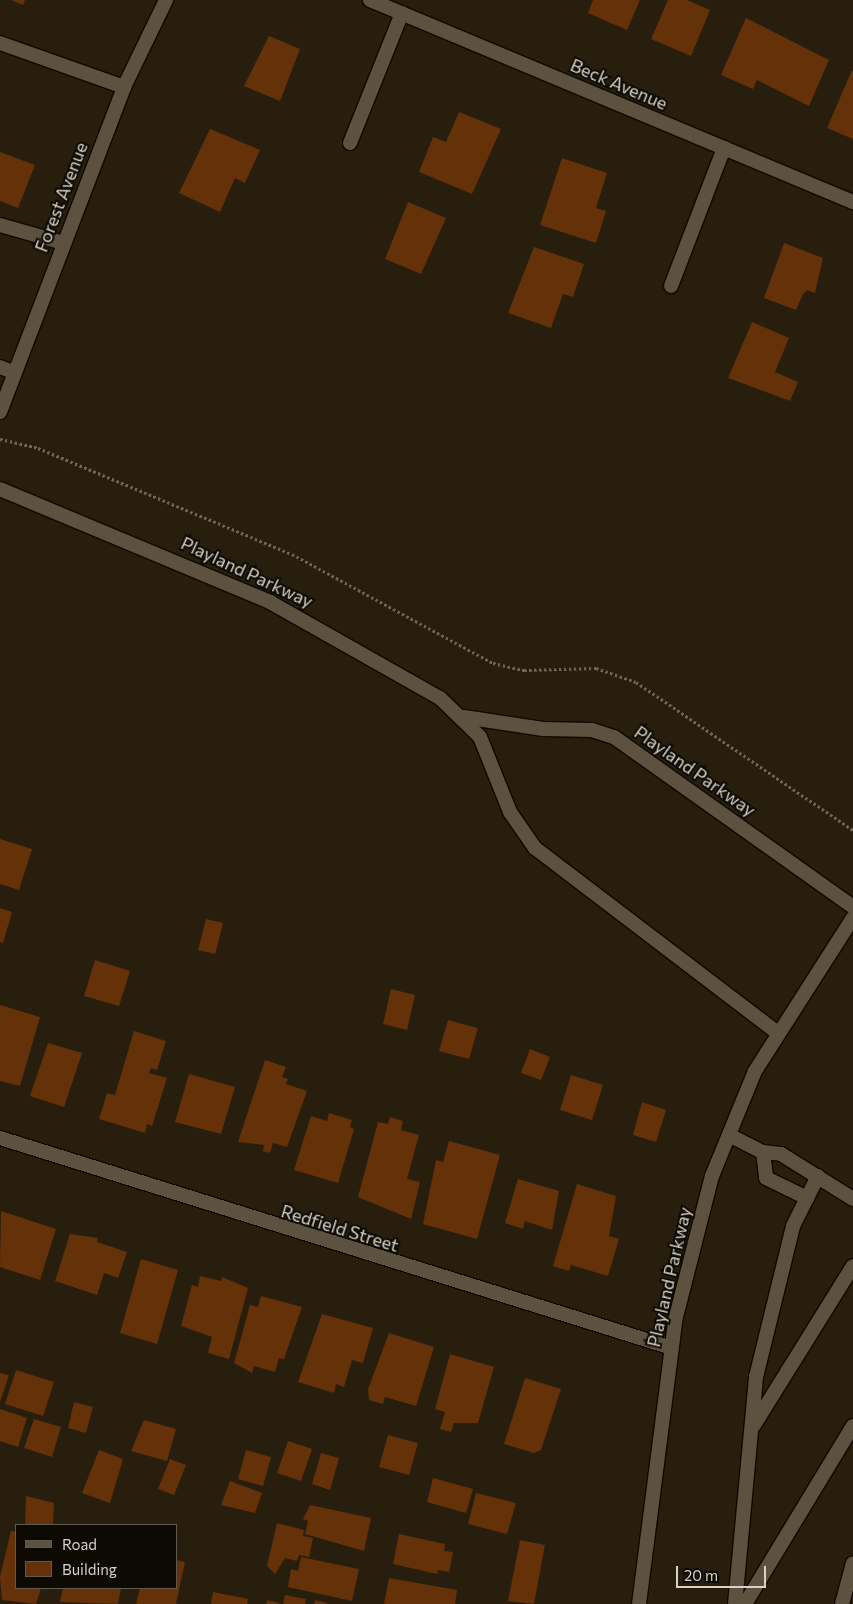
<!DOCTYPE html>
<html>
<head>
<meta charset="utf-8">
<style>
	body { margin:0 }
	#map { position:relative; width:853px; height:1604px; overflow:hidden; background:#271e0d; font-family:Commissioner,sans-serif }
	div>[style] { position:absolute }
	.building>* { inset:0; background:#653108 }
	.path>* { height:3px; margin-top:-1.5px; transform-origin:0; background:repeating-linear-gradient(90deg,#6e6658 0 2.5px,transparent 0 5px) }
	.roads { filter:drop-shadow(1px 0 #100800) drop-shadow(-1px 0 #100800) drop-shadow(0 1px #100800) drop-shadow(0 -1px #100800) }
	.service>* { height:14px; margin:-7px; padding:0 7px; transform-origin:7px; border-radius:7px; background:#5c523f }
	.minor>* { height:14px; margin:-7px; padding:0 7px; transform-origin:7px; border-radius:7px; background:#5c523f }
	.tertiary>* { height:14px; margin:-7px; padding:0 7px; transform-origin:7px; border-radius:7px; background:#5c523f }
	span { translate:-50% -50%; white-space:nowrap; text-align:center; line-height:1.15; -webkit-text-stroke:4px #0d0903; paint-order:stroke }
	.street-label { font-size:18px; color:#d8d2c7 }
	.legend { position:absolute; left:15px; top:1524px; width:162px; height:65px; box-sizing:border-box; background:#0d0903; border:1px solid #5e5951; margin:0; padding:6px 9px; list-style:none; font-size:15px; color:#d8d2c7 }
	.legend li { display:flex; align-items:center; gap:10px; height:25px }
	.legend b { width:25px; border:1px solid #5e5951 }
	.scale { position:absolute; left:676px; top:1566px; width:90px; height:22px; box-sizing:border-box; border:2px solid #d8d2c7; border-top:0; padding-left:6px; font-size:15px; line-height:18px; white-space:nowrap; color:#d8d2c7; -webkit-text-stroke:4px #0d0903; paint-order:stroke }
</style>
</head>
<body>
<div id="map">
	<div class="building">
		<i style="clip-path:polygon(11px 0,25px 0,23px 5px)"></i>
		<i style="clip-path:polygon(593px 0,640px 0,627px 30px,588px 13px)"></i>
		<i style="clip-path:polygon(668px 0,687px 0,710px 10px,691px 56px,651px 39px)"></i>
		<i style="clip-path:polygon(746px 18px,829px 60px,809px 106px,757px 80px,753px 89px,721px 75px)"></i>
		<i style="clip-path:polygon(269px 36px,300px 49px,280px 101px,244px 86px)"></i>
		<i style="clip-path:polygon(852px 70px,853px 71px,853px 139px,827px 128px)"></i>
		<i style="clip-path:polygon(459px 112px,501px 129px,472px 194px,419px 172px,433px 137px,446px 142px)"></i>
		<i style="clip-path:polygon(210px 129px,260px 150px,245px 183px,235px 178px,220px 212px,179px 193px)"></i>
		<i style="clip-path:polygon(0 152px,35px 165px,18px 208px,0 201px)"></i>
		<i style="clip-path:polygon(562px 158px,607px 173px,596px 208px,606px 211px,596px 243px,540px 225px)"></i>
		<i style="clip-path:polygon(408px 202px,446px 218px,421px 274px,385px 259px)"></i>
		<i style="clip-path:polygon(784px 243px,823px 258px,815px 293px,807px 290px,803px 294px,796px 310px,764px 298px)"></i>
		<i style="clip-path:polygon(534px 247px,584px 264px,573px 297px,563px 294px,551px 328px,508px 313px)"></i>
		<i style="clip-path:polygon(752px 322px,789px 338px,775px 372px,798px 382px,790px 401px,728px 378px)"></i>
		<i style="clip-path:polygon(0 839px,32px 849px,19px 890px,0 884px)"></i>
		<i style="clip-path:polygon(0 908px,12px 912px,3px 943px,0 942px)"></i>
		<i style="clip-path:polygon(206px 919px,223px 923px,215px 954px,198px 950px)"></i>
		<i style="clip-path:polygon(95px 960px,130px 971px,119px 1006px,84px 996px)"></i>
		<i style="clip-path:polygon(391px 989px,415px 995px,407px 1030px,383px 1024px)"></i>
		<i style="clip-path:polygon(0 1005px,40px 1017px,20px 1086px,0 1081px)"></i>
		<i style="clip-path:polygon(448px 1020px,478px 1028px,469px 1059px,439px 1051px)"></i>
		<i style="clip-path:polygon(134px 1031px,166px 1041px,157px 1070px,151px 1068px,149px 1073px,167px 1078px,152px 1126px,147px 1124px,145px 1133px,99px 1119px,107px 1093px,115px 1095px)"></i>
		<i style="clip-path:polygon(48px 1043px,82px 1053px,64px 1107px,30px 1096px)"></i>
		<i style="clip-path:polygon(530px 1049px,550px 1057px,541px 1080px,521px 1073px)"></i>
		<i style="clip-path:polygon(265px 1060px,286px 1067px,282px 1077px,288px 1079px,286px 1084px,307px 1091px,287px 1147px,273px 1143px,270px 1153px,263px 1151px,264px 1145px,238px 1142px)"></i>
		<i style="clip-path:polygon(189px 1074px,235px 1087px,221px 1134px,175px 1122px)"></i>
		<i style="clip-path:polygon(571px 1075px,603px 1085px,592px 1120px,560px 1110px)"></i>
		<i style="clip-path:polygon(642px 1102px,666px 1110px,656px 1142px,633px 1135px)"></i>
		<i style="clip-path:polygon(329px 1113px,352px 1120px,350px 1127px,354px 1129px,338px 1183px,294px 1170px,311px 1116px,327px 1121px)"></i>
		<i style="clip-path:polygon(390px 1117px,403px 1121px,401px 1130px,419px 1135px,407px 1179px,420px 1182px,411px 1219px,358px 1197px,378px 1122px,388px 1124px)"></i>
		<i style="clip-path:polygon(449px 1141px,500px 1155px,477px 1239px,423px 1224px,436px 1160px,443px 1162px)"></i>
		<i style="clip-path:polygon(518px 1179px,559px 1191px,552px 1230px,525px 1221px,523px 1229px,505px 1223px)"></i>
		<i style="clip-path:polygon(577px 1184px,616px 1196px,609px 1236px,619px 1239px,608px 1276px,571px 1265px,569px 1271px,553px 1266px)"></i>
		<i style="clip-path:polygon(1px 1211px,56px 1229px,40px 1280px,0 1267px)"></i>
		<i style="clip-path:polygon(70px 1234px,98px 1238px,97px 1242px,127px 1252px,118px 1278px,104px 1273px,97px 1295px,55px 1281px)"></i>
		<i style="clip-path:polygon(141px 1259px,178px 1270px,157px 1344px,120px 1333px)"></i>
		<i style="clip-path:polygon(200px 1276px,221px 1281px,222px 1277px,248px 1288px,229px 1359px,208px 1353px,212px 1337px,181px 1326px,192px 1285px,198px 1287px)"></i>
		<i style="clip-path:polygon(261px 1296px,302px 1307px,284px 1359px,279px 1358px,275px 1372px,254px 1366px,252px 1373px,234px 1363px,250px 1305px,258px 1307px)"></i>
		<i style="clip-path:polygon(322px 1314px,373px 1328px,363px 1363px,352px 1360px,344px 1387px,336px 1384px,334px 1393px,298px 1382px)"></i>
		<i style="clip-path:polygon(389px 1333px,434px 1347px,416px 1406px,385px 1397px,383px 1404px,369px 1400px,368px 1389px)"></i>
		<i style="clip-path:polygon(450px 1354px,494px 1367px,478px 1423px,454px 1423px,451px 1432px,440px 1429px,445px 1412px,435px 1409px)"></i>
		<i style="clip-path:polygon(16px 1370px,54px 1382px,43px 1416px,5px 1404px)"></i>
		<i style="clip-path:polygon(0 1373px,9px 1375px,0 1402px)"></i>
		<i style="clip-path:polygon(525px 1378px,561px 1389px,541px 1450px,534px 1453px,504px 1444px)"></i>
		<i style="clip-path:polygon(74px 1402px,93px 1407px,86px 1433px,68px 1428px)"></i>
		<i style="clip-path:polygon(0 1409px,27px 1418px,18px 1447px,0 1441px)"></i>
		<i style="clip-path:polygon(34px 1419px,61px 1427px,52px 1457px,24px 1448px)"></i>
		<i style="clip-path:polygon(144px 1420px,176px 1429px,167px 1461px,131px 1451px)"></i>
		<i style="clip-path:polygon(388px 1435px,418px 1443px,409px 1475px,379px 1467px)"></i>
		<i style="clip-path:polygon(288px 1441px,312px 1449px,301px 1481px,277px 1473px)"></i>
		<i style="clip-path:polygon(99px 1450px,123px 1459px,110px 1503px,82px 1493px)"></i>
		<i style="clip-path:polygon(246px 1450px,271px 1457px,263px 1486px,238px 1479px)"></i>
		<i style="clip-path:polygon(321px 1453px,339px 1458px,330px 1490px,312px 1484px)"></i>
		<i style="clip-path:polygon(170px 1459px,186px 1465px,174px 1495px,158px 1489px)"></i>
		<i style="clip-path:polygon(433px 1478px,473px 1489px,466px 1513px,427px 1502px)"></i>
		<i style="clip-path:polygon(230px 1481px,262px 1493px,255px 1513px,221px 1505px)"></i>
		<i style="clip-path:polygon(476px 1493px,516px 1503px,507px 1534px,468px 1524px)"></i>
		<i style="clip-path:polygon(26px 1496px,54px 1503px,53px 1525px,25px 1525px)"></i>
		<i style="clip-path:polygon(310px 1505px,371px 1518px,364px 1551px,305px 1534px,308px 1521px,303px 1519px)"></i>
		<i style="clip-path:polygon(277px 1523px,304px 1530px,303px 1536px,313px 1538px,309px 1557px,299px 1555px,297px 1561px,285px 1558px,275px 1574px,267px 1566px)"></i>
		<i style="clip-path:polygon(11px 1531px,16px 1532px,16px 1588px,41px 1588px,36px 1604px,2px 1600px,0 1577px)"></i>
		<i style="clip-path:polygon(399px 1534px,445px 1544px,444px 1551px,453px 1552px,449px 1572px,438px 1570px,437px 1574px,393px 1564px)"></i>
		<i style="clip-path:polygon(520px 1540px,545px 1545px,534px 1604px,508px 1601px)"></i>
		<i style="clip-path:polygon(301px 1557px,359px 1569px,352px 1601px,288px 1587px,291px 1569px,298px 1571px)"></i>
		<i style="clip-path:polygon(176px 1560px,185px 1562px,176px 1604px,136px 1604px,140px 1588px,176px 1588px)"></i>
		<i style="clip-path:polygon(389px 1578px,457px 1590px,455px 1604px,384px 1604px)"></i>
		<i style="clip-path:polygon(63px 1588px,121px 1588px,118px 1604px,60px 1602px)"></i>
		<i style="clip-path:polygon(213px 1592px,248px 1599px,247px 1604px,211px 1604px)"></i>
		<i style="clip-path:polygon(285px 1595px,306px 1599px,305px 1604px,283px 1604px)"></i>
		<i style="clip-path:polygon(267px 1600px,279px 1603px,279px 1604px,266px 1604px)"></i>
		<i style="clip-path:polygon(315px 1600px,327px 1603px,327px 1604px,314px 1604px)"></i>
	</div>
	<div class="path">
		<i style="left:0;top:439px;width:39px;rotate:13deg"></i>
		<i style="left:38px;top:448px;width:275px;rotate:22.7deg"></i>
		<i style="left:292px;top:554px;width:229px;rotate:28.5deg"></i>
		<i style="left:493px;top:663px;width:32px;rotate:13deg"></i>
		<i style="left:524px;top:670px;width:72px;rotate:-1.6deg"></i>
		<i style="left:596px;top:668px;width:42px;rotate:19.3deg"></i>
		<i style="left:636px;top:682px;width:263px;rotate:34.3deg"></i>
	</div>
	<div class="roads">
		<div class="service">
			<i style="left:0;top:225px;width:66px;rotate:15.9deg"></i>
			<i style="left:729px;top:1135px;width:38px;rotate:27deg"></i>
			<i style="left:763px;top:1152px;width:18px;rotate:6deg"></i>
			<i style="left:781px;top:1154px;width:85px;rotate:32deg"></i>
			<i style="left:763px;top:1152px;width:26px;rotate:83deg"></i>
			<i style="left:766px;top:1178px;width:46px;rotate:26deg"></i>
			<i style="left:754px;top:1425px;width:187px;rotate:-58.1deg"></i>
			<i style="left:735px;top:1604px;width:228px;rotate:-84.7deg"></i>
			<i style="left:756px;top:1377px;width:155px;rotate:-76.2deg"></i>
			<i style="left:793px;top:1226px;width:56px;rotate:-63.4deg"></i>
			<i style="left:745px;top:1604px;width:208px;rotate:-58.8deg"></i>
			<i style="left:842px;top:1604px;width:42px;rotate:-75deg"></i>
		</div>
		<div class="minor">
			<i style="left:370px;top:0;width:524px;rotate:22.7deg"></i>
			<i style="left:0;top:43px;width:132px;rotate:19.5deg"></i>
			<i style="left:350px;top:143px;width:140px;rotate:-68.2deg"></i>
			<i style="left:671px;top:286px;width:148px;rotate:-69deg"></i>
			<i style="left:0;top:367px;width:14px;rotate:21deg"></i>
			<i style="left:0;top:489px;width:293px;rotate:22.7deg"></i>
			<i style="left:270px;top:602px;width:195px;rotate:29.5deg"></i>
			<i style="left:440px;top:698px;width:56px;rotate:44.3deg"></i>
			<i style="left:480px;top:737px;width:81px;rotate:68.2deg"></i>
			<i style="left:510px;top:812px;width:44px;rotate:55.2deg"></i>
			<i style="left:535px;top:848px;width:305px;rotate:37.3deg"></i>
			<i style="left:464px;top:717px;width:80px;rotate:8.6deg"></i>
			<i style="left:543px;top:729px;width:49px;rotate:1.2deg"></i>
			<i style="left:592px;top:730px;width:23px;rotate:18deg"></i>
			<i style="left:614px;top:737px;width:293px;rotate:35.4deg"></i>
			<i style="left:0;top:1138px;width:704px;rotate:17.35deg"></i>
			<i style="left:639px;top:1604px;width:289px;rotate:-82.7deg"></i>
			<i style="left:676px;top:1317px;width:146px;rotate:-75.7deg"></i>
			<i style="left:712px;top:1176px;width:113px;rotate:-67.7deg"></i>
			<i style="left:755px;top:1071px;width:182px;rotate:-57.4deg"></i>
		</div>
		<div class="tertiary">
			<i style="left:0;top:412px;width:348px;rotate:-69.1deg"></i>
			<i style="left:124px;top:87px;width:97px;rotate:-64.2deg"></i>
		</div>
	</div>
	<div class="street-label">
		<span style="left:619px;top:84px;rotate:23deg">Beck Avenue</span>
		<span style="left:61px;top:197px;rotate:-69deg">Forest Avenue</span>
		<span style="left:247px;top:572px;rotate:25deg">Playland Parkway</span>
		<span style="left:695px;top:771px;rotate:35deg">Playland Parkway</span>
		<span style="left:340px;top:1228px;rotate:17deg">Redfield Street</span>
		<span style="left:669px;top:1277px;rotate:-77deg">Playland Parkway</span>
	</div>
	<ul class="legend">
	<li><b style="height:6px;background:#5c523f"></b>Road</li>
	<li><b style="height:14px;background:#653108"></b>Building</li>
	</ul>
	<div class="scale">20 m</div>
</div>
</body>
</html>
